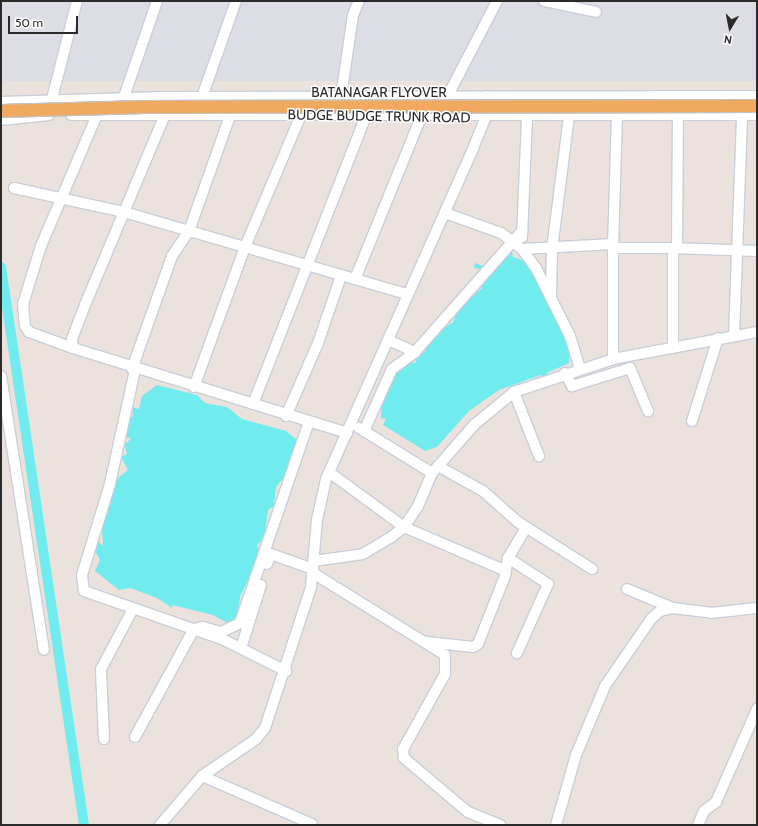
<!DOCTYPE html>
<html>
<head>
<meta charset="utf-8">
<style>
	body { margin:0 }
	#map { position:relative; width:758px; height:826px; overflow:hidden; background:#ece2dd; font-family:Cabin,sans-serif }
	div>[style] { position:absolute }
	.industrial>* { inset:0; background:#dddde5 }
	.water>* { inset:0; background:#70ecee }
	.canal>* { height:10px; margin:-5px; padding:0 5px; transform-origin:5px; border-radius:5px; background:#70ecee }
	.roads { filter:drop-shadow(1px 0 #c8ced8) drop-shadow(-1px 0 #c8ced8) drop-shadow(0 1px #c8ced8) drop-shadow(0 -1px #c8ced8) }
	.minor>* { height:10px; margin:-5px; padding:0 5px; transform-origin:5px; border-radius:5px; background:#fff }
	.bridges { filter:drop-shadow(1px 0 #c3c3c3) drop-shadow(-1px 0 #c3c3c3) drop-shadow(0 1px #c3c3c3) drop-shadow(0 -1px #c3c3c3) }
	.major-bridge>* { height:12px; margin:-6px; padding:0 6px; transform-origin:6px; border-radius:6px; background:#f0a95e }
	span { translate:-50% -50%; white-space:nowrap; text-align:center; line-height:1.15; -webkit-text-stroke:3px #fff; paint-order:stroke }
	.street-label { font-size:14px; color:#2a2a2a }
	.frame { position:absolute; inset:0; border:2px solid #2a2a2a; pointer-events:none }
	.north { position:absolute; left:710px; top:8px; width:40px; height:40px; -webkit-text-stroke:3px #fff; paint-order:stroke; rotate:190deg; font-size:11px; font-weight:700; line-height:16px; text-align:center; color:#2a2a2a }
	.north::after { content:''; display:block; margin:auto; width:14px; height:18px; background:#2a2a2a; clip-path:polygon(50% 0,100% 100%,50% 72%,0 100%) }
	.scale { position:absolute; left:8px; top:16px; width:70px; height:18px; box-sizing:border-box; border:2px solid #2a2a2a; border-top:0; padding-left:5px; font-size:12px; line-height:14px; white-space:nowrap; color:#2a2a2a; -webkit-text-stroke:3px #fff; paint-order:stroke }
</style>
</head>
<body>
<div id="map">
	<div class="industrial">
		<i style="clip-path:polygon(1px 1px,757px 1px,757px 81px,1px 81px)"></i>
	</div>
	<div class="water">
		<i style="clip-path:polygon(511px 248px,513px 257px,525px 261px,538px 277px,570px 348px,569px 363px,547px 373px,547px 378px,541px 375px,499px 390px,469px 411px,437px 447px,425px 451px,383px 425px,386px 419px,381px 418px,381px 405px,396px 374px,409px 362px,416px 363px,414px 353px,425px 352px,427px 339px,453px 322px,460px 306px,482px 288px,477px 280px,487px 270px,474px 268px,475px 263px,493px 270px,496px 265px,490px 256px,505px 259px)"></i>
		<i style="clip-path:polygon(157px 385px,197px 395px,205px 403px,227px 407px,242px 419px,286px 431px,297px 440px,285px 476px,276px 487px,274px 506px,268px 510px,264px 539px,257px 545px,262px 560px,256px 563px,240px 597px,237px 616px,229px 624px,213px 615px,172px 605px,172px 608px,157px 598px,130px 588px,119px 590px,95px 571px,100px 560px,94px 549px,99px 542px,103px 546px,102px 528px,117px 479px,128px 470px,121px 457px,127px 454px,125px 444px,131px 439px,121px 433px,121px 426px,133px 416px,132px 407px,139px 409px,142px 396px)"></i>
	</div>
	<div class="canal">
		<i style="left:1px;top:267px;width:564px;rotate:81.54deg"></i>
	</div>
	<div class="roads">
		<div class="minor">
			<i style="left:544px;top:1px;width:53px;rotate:11.9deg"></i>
			<i style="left:124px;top:97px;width:102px;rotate:-71deg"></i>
			<i style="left:202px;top:97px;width:102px;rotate:-70.5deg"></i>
			<i style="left:341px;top:97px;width:83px;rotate:-81.7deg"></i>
			<i style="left:353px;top:15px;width:15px;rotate:-67deg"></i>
			<i style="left:52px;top:99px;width:101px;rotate:-75.7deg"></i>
			<i style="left:445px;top:101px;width:113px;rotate:-62.5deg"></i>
			<i style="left:1px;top:102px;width:163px;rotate:-1.8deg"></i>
			<i style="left:164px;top:97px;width:593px;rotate:-0.1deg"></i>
			<i style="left:71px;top:115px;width:686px"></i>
			<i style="left:164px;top:117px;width:204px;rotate:112.8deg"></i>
			<i style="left:85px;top:305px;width:36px;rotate:111deg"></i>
			<i style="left:72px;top:339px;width:9px;rotate:84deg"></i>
			<i style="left:73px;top:348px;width:287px;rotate:17.2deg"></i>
			<i style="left:1px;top:120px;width:48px;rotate:-5.9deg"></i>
			<i style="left:14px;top:188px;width:113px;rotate:12.3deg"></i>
			<i style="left:124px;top:212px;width:295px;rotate:16.2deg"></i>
			<i style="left:445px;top:213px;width:59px;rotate:19.7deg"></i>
			<i style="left:501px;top:233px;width:26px;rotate:37deg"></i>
			<i style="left:522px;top:249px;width:24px;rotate:54deg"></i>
			<i style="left:536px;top:268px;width:76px;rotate:63.4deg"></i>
			<i style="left:570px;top:336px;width:34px;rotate:73deg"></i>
			<i style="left:522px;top:237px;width:120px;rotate:-87.6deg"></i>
			<i style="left:613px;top:248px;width:132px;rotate:-88.3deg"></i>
			<i style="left:673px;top:248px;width:84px;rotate:2deg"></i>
			<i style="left:677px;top:248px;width:133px;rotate:-89.6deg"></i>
			<i style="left:522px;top:249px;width:91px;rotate:-3.1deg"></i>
			<i style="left:355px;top:279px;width:175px;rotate:-67.8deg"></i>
			<i style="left:551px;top:296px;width:47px;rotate:-88.8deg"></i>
			<i style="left:552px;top:249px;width:133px;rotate:-82.7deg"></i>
			<i style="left:734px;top:336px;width:221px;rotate:-87.9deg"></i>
			<i style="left:388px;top:340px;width:30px;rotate:24deg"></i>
			<i style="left:73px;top:348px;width:47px;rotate:-160deg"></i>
			<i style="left:29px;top:332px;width:7px;rotate:-124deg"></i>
			<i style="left:25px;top:326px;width:22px;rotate:-95deg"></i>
			<i style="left:23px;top:304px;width:61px;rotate:-72.8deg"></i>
			<i style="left:41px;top:246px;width:142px;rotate:-66.9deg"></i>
			<i style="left:613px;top:359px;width:111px;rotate:-90deg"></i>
			<i style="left:613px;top:248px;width:60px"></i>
			<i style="left:673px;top:248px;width:100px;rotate:90deg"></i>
			<i style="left:132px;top:369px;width:120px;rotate:-70.5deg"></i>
			<i style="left:172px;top:256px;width:30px;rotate:-56deg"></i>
			<i style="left:189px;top:231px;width:122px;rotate:-70.4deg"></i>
			<i style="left:135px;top:370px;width:117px;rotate:102.4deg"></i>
			<i style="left:110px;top:484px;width:95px;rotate:107.1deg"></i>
			<i style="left:82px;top:575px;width:16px;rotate:83deg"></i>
			<i style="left:84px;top:591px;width:146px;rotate:19.2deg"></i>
			<i style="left:222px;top:639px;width:72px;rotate:26.6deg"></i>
			<i style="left:565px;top:373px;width:15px;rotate:62deg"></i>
			<i style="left:572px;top:386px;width:61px;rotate:-17.2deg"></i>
			<i style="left:630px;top:368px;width:47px;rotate:67.3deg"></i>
			<i style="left:1px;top:376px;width:277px;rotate:81.1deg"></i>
			<i style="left:194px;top:387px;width:149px;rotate:-70deg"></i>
			<i style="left:245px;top:247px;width:143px;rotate:-67deg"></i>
			<i style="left:514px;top:392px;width:69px;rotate:68.7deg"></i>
			<i style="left:253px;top:404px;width:309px;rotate:-68.6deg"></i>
			<i style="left:286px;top:416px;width:80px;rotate:-66.3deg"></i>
			<i style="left:318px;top:343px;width:71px;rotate:-71.1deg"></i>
			<i style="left:692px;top:421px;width:87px;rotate:-72.6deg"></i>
			<i style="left:364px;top:431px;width:68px;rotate:-65.7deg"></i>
			<i style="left:392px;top:369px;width:29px;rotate:-36deg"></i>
			<i style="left:415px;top:352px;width:162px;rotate:-48.5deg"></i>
			<i style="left:438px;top:466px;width:51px;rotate:29.1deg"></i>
			<i style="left:483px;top:491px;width:47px;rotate:41.5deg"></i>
			<i style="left:518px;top:522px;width:88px;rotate:32.4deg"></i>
			<i style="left:329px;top:472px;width:93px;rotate:36.3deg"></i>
			<i style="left:404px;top:527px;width:111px;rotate:23.3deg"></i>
			<i style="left:432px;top:473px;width:64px;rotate:-48.8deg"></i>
			<i style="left:474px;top:425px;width:52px;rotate:-39.5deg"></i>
			<i style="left:514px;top:392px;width:104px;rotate:-18.4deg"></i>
			<i style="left:613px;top:359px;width:147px;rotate:-10.6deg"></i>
			<i style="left:508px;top:558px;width:48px;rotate:33deg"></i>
			<i style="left:548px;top:584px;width:76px;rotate:114.2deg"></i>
			<i style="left:314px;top:561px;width:49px;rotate:-8.1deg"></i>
			<i style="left:363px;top:554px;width:31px;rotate:-31deg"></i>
			<i style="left:390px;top:538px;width:18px;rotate:-38deg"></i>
			<i style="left:404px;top:527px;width:25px;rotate:-56deg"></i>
			<i style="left:418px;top:506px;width:36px;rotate:-67deg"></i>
			<i style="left:432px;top:473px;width:86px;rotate:-148.3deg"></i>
			<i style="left:267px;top:564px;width:11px;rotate:-68deg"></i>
			<i style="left:271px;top:554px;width:45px;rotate:19.7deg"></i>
			<i style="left:313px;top:573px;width:155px;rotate:31.8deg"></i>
			<i style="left:445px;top:655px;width:19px;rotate:90deg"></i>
			<i style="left:445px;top:674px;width:86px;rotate:119.2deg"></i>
			<i style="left:403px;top:749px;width:9px;rotate:84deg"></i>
			<i style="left:404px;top:758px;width:84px;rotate:40.2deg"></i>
			<i style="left:468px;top:812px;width:35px;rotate:22deg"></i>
			<i style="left:627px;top:589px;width:50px;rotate:22.4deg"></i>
			<i style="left:427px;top:642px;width:46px;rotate:6.2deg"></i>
			<i style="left:473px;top:647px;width:6px;rotate:-31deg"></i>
			<i style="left:478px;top:644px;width:73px;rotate:-68.3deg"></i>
			<i style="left:505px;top:576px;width:18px;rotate:-81deg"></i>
			<i style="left:508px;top:558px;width:35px;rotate:-59deg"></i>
			<i style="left:241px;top:648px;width:66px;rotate:-72.4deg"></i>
			<i style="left:135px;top:737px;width:123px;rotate:-61.4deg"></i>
			<i style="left:194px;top:629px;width:9px;rotate:-13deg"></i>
			<i style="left:203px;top:627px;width:19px;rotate:16deg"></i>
			<i style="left:221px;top:632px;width:21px;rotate:-25deg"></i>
			<i style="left:240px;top:623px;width:213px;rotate:-71.1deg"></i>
			<i style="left:104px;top:739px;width:70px;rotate:-92.5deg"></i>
			<i style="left:101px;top:669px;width:68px;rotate:-61.9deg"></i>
			<i style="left:202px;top:776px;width:120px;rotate:23.6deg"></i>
			<i style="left:160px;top:825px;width:65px;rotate:-49.4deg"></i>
			<i style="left:202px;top:776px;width:65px;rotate:-34.4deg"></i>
			<i style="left:256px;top:739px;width:14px;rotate:-51deg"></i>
			<i style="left:265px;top:728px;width:148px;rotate:-71.9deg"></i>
			<i style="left:311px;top:587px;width:67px;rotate:-84.9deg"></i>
			<i style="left:317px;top:520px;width:42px;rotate:-77.6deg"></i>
			<i style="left:326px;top:479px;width:364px;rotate:-66deg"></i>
			<i style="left:474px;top:146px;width:31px;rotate:-68deg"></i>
			<i style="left:486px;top:117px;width:21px;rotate:-87deg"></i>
			<i style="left:556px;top:825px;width:73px;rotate:-74.1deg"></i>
			<i style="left:576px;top:755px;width:75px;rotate:-67.2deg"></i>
			<i style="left:605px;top:686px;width:81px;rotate:-55.5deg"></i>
			<i style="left:651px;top:619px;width:12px;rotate:-42deg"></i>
			<i style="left:660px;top:611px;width:13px;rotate:-13deg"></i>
			<i style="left:673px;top:608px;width:38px;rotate:7deg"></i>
			<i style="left:711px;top:613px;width:46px;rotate:-6.2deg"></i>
			<i style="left:698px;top:825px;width:15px;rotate:-67deg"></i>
			<i style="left:704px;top:811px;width:15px;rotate:-37deg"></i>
			<i style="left:716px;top:802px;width:102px;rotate:-66.2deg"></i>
		</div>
	</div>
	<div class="bridges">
		<div class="major-bridge">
			<i style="left:1px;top:111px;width:143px;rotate:-1.6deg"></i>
			<i style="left:144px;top:107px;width:613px;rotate:-0.09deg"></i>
		</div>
	</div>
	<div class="street-label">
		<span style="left:379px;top:92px">BATANAGAR FLYOVER</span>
		<span style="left:379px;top:116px;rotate:1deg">BUDGE BUDGE TRUNK ROAD</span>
	</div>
	<div class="frame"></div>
	<div class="north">N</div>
	<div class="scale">50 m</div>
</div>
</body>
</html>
